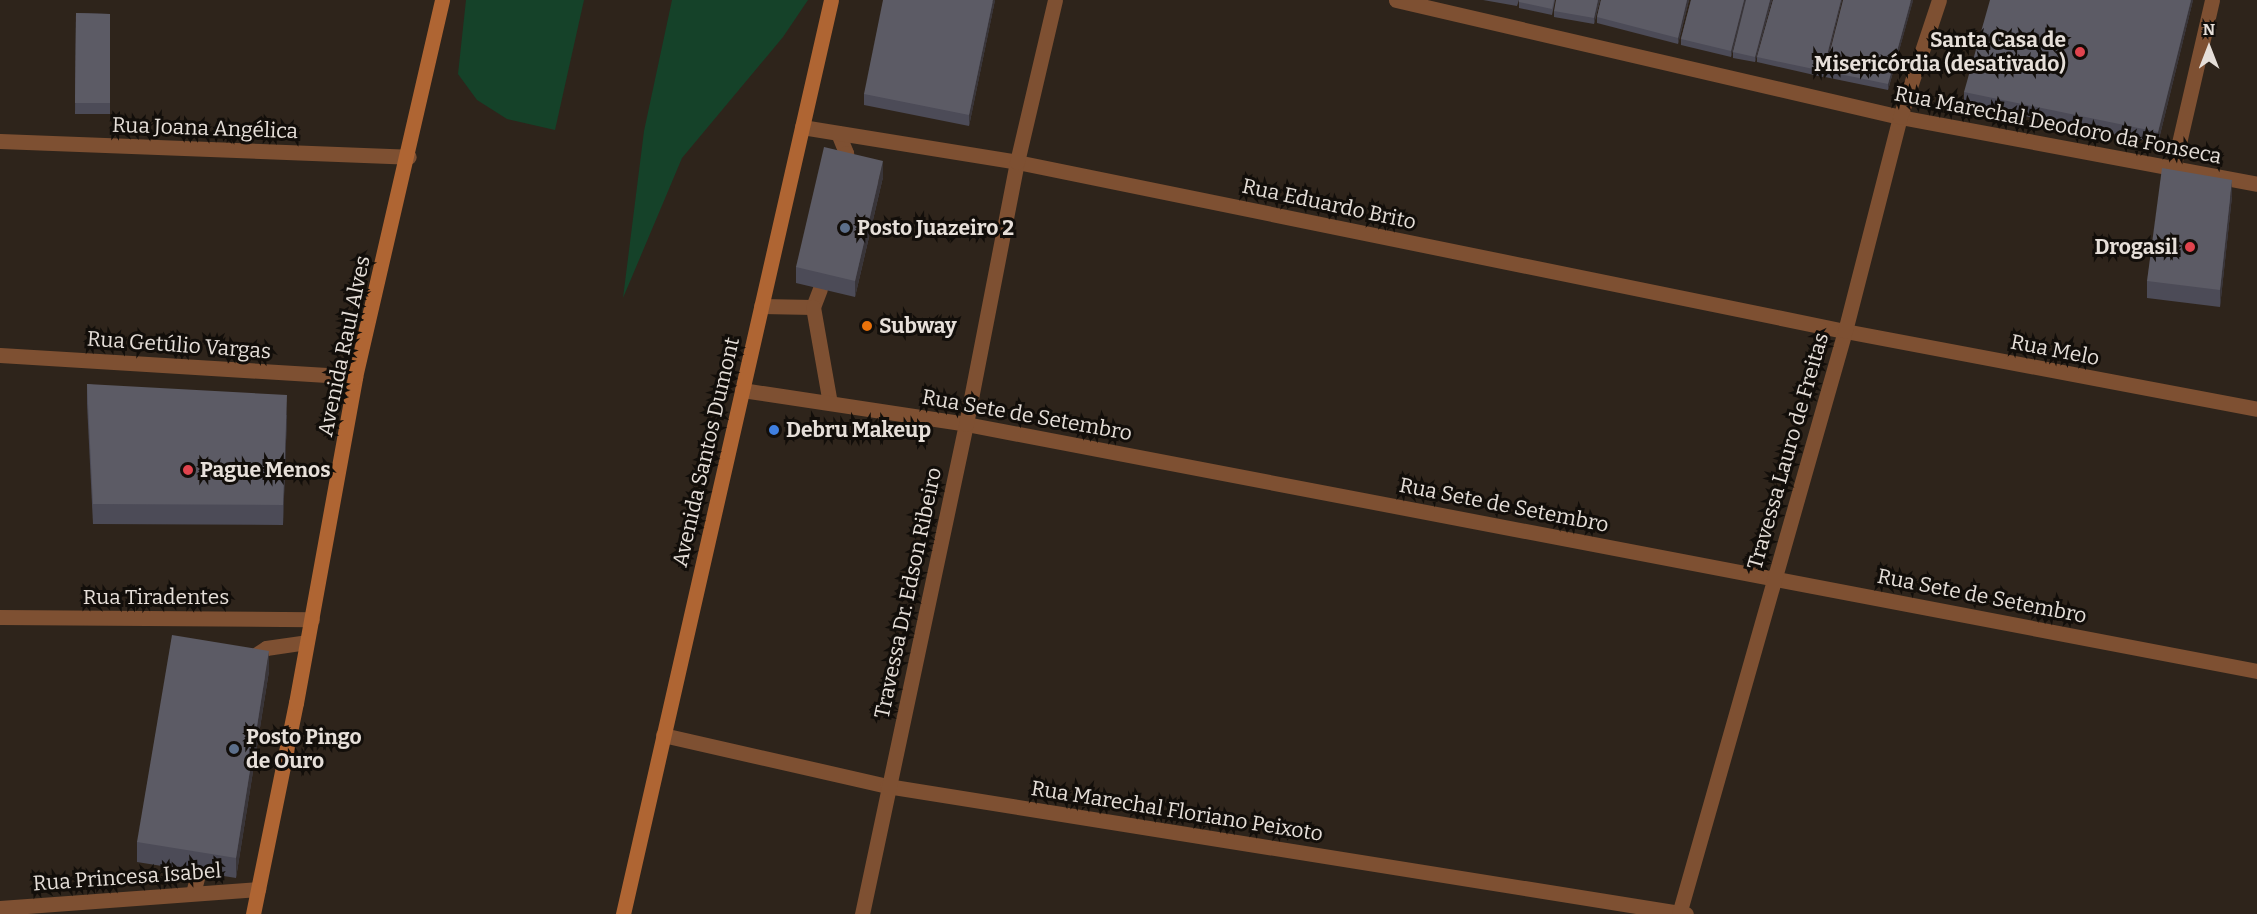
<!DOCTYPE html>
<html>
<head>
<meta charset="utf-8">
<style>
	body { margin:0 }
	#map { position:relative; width:2257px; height:914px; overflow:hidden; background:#2e241b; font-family:Bitter,serif }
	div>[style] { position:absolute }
	.green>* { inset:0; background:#154229 }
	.service>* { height:15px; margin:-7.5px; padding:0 7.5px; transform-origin:7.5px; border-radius:7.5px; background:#7e5032 }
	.minor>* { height:15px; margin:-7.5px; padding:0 7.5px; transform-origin:7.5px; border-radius:7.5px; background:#7e5032 }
	.tertiary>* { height:15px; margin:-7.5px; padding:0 7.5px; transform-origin:7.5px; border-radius:7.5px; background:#7e5032 }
	.secondary>* { height:15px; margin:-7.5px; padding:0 7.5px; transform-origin:7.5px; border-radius:7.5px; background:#af6533 }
	.wall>* { inset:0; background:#4c4b57 }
	.shaded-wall>* { inset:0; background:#393539 }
	.building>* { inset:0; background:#5c5b65 }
	.dots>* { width:16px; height:16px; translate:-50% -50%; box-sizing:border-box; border:3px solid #120e0a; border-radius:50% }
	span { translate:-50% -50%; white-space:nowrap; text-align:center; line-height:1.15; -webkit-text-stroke:6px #120e0a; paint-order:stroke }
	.poi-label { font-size:21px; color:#e6dfd9; font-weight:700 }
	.right { translate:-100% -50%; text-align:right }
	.left { translate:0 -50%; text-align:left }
	.street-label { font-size:21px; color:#e6dfd9 }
	.north { position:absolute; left:2179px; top:18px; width:60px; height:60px; -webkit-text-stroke:4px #120e0a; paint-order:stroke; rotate:0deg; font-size:16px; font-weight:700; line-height:24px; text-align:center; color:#e6dfd9 }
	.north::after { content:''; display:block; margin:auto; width:21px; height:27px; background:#e6dfd9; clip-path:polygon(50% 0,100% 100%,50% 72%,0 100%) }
</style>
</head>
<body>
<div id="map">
	<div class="green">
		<i style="clip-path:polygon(466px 0,584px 0,555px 130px,507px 119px,477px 100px,458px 74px)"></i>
		<i style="clip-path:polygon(672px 0,808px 0,783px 37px,682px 158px,623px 298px,644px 131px)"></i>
	</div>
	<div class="service">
		<i style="left:838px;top:133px;width:22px;rotate:68deg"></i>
		<i style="left:846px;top:153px;width:16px;rotate:90deg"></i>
		<i style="left:761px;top:306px;width:52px;rotate:1.1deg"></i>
		<i style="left:813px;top:307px;width:19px;rotate:-69deg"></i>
		<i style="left:813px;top:307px;width:97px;rotate:80deg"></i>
		<i style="left:246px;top:661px;width:24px;rotate:-33deg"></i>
		<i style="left:266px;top:648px;width:41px;rotate:-8.3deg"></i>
		<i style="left:193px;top:893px;width:23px;rotate:-75deg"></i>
	</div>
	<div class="minor">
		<i style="left:802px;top:127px;width:218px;rotate:9.2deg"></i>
		<i style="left:1017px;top:162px;width:845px;rotate:11.54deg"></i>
		<i style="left:1845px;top:331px;width:419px;rotate:10.7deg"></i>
		<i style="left:0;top:141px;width:409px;rotate:2.2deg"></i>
		<i style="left:0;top:355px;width:356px;rotate:3.5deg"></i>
		<i style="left:663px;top:735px;width:230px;rotate:12.8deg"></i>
		<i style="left:887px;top:786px;width:809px;rotate:9.1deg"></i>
	</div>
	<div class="tertiary">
		<i style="left:1396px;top:0;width:517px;rotate:13.07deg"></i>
		<i style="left:1900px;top:117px;width:363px;rotate:10.6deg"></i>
		<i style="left:2173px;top:169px;width:173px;rotate:-77deg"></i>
		<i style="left:742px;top:390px;width:227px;rotate:8.6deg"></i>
		<i style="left:966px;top:424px;width:1314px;rotate:10.83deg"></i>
		<i style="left:0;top:617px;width:312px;rotate:0.4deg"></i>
		<i style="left:0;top:908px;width:259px;rotate:-4.2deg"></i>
		<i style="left:862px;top:914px;width:501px;rotate:-78.02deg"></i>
		<i style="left:966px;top:424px;width:267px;rotate:-79deg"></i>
		<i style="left:1017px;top:162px;width:166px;rotate:-76.8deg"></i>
		<i style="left:1679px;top:914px;width:606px;rotate:-74.11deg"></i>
		<i style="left:1845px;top:331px;width:221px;rotate:-75.6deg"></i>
		<i style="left:1900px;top:117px;width:123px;rotate:-71.6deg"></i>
	</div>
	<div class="secondary">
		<i style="left:253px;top:914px;width:215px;rotate:-78.5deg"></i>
		<i style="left:296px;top:703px;width:331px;rotate:-79.7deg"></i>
		<i style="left:355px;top:377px;width:387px;rotate:-77deg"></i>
		<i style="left:623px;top:914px;width:937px;rotate:-77.18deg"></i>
	</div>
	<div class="wall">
		<i style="clip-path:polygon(995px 0,969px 126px,864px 105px,864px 94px)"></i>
		<i style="clip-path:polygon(1483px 0,1519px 0,1517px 6px)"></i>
		<i style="clip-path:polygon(1555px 0,1552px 15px,1519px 8px,1519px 2px)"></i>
		<i style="clip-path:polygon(1600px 0,1594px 24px,1554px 17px,1554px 11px)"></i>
		<i style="clip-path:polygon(1601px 0,1689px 0,1678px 44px,1597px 23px,1597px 17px)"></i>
		<i style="clip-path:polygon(1691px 0,1746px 0,1731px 57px,1681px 45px,1681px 39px)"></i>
		<i style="clip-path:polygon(1746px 0,1772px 0,1755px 62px,1733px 58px,1733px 52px)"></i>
		<i style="clip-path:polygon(1773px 0,1842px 0,1823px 77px,1757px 62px,1757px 57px)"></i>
		<i style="clip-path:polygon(1913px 0,1888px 90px,1825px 77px,1825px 71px)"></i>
		<i style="clip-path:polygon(2193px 0,2158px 143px,1964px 104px,1964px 92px)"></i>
		<i style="clip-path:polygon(76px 13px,110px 14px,110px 114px,75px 114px)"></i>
		<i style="clip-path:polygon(883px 177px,855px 297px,796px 283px,796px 267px)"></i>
		<i style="clip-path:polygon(2232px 196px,2220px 307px,2147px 298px,2147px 281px)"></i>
		<i style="clip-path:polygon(87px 384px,287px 415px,283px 525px,93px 524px,87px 404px)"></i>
		<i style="clip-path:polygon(269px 671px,236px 878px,137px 862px,137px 842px)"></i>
	</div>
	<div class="shaded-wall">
		<i style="clip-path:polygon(993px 0,995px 0,969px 126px,969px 115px)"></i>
		<i style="clip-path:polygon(1598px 0,1600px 0,1594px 24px,1594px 18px)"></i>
		<i style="clip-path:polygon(1687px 0,1689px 0,1678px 44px,1678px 38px)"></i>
		<i style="clip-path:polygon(1744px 0,1746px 0,1731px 57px,1731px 51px)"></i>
		<i style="clip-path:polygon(1770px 0,1772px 0,1755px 62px,1755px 57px)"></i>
		<i style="clip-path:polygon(1841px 0,1842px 0,1823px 77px,1823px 71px)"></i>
		<i style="clip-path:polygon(1911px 0,1913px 1px,1888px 90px,1888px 84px)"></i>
		<i style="clip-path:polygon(2191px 0,2193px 0,2158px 143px,2158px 132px)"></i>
		<i style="clip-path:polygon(883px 161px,883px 177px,855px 297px,855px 281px)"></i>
		<i style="clip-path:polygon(2232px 180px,2232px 196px,2220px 307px,2220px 290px)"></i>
		<i style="clip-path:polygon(287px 395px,287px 415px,283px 525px,283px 505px)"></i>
		<i style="clip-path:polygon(269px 651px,269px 671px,236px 878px,236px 858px)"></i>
	</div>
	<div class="building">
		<i style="clip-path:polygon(883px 0,993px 0,969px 115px,864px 94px)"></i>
		<i style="clip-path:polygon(1519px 0,1554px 0,1552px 9px,1519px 2px)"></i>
		<i style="clip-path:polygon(1556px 0,1598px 0,1594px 18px,1554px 11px)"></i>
		<i style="clip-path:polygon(1601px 0,1687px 0,1678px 38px,1597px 17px)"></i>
		<i style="clip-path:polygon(1691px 0,1744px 0,1731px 51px,1681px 39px)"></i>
		<i style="clip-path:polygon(1746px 0,1770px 0,1755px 57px,1733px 52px)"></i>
		<i style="clip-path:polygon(1773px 0,1841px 0,1823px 71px,1757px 57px)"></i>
		<i style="clip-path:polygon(1843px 0,1911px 0,1888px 84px,1825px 71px)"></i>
		<i style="clip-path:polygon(1990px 0,2191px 0,2158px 132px,1964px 92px)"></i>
		<i style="clip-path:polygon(76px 13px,110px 14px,110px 103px,75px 103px)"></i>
		<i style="clip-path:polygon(824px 147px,883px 161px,855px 281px,796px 267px)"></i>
		<i style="clip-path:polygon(2162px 168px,2232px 180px,2220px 290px,2147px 281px)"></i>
		<i style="clip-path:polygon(87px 384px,287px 395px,283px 505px,93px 504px)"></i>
		<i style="clip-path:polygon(172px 635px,269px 651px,236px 858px,137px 842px)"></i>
	</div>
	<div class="dots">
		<i style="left:2080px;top:52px;background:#e0444e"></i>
		<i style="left:845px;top:228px;background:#5c6f8a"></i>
		<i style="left:2190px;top:247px;background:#e0444e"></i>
		<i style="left:867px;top:326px;background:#e8710a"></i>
		<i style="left:774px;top:430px;background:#3f7fe0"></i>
		<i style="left:188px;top:470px;background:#e0444e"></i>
		<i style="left:234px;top:749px;background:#5c6f8a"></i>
	</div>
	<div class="poi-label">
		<span class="right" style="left:2066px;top:52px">Santa Casa de<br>Misericórdia (desativado)</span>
		<span class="left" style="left:857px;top:228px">Posto Juazeiro 2</span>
		<span class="right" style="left:2178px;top:247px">Drogasil</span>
		<span class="left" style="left:879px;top:326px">Subway</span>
		<span class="left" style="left:786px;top:430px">Debru Makeup</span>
		<span class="left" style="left:200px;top:470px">Pague Menos</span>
		<span class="left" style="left:246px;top:749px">Posto Pingo<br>de Ouro</span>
	</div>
	<div class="street-label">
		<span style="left:2058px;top:125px;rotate:11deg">Rua Marechal Deodoro da Fonseca</span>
		<span style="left:205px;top:128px;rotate:2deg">Rua Joana Angélica</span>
		<span style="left:1329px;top:204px;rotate:12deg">Rua Eduardo Brito</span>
		<span style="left:179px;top:345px;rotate:4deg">Rua Getúlio Vargas</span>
		<span style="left:344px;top:346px;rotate:-78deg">Avenida Raul Alves</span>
		<span style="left:2055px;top:350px;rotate:11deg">Rua Melo</span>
		<span style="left:1027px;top:415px;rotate:10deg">Rua Sete de Setembro</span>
		<span style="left:1788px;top:451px;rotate:-74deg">Travessa Lauro de Freitas</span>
		<span style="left:706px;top:452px;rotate:-77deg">Avenida Santos Dumont</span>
		<span style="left:1504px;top:505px;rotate:11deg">Rua Sete de Setembro</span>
		<span style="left:908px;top:593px;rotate:-78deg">Travessa Dr. Edson Ribeiro</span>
		<span style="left:1982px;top:596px;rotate:11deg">Rua Sete de Setembro</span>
		<span style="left:156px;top:597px">Rua Tiradentes</span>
		<span style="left:1177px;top:811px;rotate:9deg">Rua Marechal Floriano Peixoto</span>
		<span style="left:127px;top:877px;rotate:-4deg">Rua Princesa Isabel</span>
	</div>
	<div class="north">N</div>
</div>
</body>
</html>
